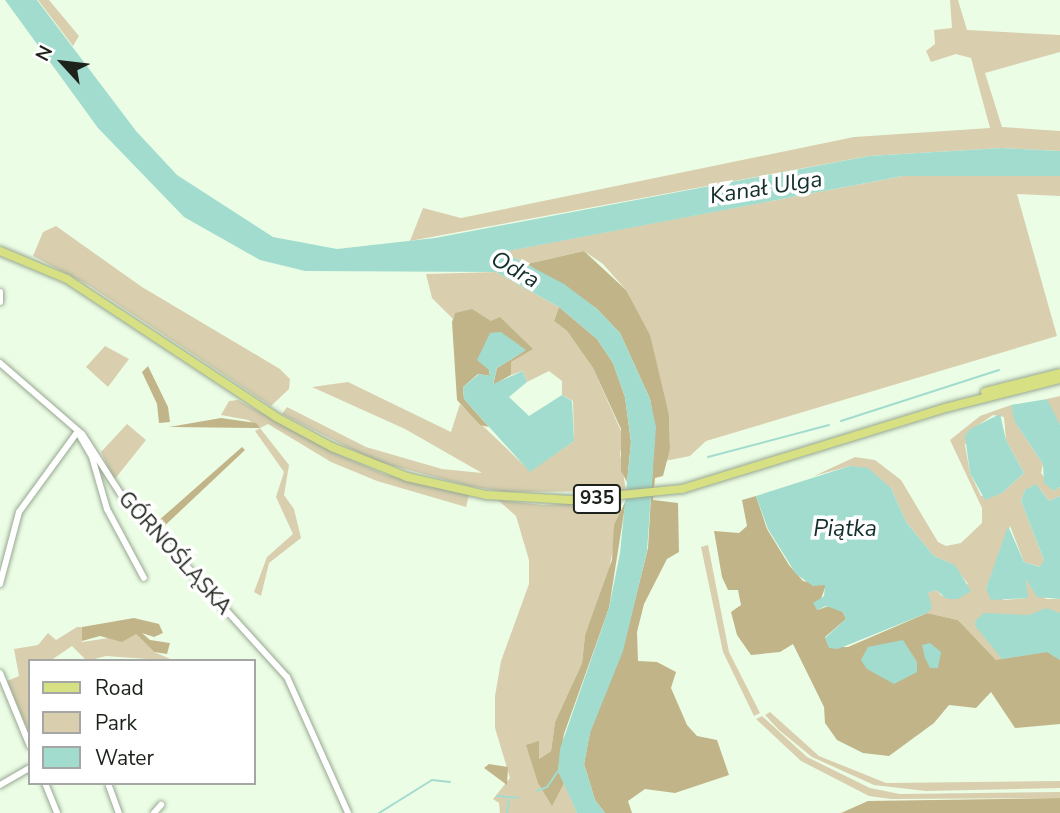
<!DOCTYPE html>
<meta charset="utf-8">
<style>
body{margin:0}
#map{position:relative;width:1060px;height:813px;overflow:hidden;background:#ecfde5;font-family:"Nunito Sans",sans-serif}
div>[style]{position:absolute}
.green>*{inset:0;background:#d9cfaf}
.forest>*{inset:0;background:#c1b488}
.water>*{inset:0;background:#a2dccf}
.stream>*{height:2px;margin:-1px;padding:0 1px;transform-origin:1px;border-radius:1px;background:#a2dccf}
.roads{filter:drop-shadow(0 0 2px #97a791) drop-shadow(0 0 2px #97a791)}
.minor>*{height:6px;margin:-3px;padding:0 3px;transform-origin:3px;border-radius:3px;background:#fff}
.major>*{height:8px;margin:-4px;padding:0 4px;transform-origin:4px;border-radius:4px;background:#d7e083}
span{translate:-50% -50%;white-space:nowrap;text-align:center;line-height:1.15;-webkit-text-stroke:7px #fff;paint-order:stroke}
.shield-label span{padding:2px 5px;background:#fff;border:2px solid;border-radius:5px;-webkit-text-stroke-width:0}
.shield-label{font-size:19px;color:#1d231b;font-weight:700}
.street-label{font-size:21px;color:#1d231b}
.water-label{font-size:23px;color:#13302b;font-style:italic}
.legend{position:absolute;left:28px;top:659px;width:228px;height:126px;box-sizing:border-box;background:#fff;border:2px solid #a5a7a4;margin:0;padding:9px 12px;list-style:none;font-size:21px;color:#1d231b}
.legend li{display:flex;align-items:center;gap:14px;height:35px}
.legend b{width:35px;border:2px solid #a5a7a4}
.north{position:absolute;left:28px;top:28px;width:70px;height:70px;-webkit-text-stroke:5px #fff;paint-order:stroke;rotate:297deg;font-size:19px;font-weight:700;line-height:28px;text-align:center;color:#1d231b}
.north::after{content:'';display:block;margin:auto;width:24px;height:32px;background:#1d231b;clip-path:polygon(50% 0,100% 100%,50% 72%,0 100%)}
</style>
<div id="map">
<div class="green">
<i style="clip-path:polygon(38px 0,49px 0,79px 36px,73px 46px)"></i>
<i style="clip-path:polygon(950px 0,958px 0,967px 30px,1060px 35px,1060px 52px,985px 73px,1002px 127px,1060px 131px,1060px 151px,1002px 148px,869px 156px,410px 241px,423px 208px,461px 218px,854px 137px,990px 128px,971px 58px,956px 54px,931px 62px,926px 51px,935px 44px,934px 30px,952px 28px)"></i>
<i style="clip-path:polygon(903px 176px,1060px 176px,1060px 196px,1017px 194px,1057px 336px,706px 441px,690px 456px,665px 461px,670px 449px,669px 415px,635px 309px,626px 290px,603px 264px,584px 251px,527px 264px,502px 252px)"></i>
<i style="clip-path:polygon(56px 226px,142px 287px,280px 369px,290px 379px,289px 389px,271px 406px,90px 286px,33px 256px,43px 232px)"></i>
<i style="clip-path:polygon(496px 272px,559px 307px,554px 321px,567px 331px,593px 368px,624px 438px,620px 453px,626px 491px,506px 492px,469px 486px,375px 461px,282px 414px,287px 407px,366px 447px,442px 469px,482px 473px,405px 429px,312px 387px,348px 382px,451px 432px,460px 404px,530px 471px,574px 441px,573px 401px,562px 395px,562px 381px,549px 371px,527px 382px,523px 371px,511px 375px,511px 362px,532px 349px,491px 321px,455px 313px,453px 319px,432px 298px,426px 274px)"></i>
<i style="clip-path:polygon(105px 346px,129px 359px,108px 387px,86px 367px)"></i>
<i style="clip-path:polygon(1060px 396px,1060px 425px,1051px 414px,1047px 399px)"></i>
<i style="clip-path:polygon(238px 400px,332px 452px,384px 474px,469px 495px,466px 507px,377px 481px,331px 462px,268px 424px,260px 428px,289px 465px,284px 495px,294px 509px,301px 538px,269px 563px,261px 596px,254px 592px,267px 557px,293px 534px,276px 497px,284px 472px,255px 431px,260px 428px,248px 420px,221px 415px,229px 401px)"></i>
<i style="clip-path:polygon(evenodd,1011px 405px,1019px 428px,1043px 464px,1041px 473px,1054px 491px,1060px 487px,1060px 496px,1049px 501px,1040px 489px,1025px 490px,1021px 501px,1044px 560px,1041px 567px,1024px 562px,1010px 526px,986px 589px,1004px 600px,1027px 598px,1026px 579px,1046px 599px,1060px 599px,1060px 660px,996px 660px,958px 620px,927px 613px,928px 593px,936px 590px,942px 596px,968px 584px,952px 564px,934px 556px,906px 522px,891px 488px,850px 466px,814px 476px,855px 457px,875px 460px,901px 480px,938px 542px,946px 546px,961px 543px,982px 523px,982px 508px,950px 440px,980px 416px,1011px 405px,993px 415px,1004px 417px,1006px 440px,1024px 473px,1002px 493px,981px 496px,970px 473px,965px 445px,974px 428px,993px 415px)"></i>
<i style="clip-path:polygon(127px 424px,146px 440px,114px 480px,101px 452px)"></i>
<i style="clip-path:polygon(498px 500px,543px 505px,622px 501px,608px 576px,585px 635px,582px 663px,555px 722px,551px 751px,539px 759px,526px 746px,553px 798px,564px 783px,577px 813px,500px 813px,499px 803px,493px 799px,510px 778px,495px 728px,495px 696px,501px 661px,529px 584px,529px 560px,516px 516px)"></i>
<i style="clip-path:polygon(708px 545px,729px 652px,760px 713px,754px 716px,723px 652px,701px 547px)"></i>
<i style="clip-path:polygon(77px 627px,82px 627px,82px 642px,136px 634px,154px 652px,175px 661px,106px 656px,87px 661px,72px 646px,50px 661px,30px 661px,30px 736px,7px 681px,19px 676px,14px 649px,38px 645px,48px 633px,56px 640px)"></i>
<i style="clip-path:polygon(770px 712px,819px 756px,886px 783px,1060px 781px,1060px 788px,926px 791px,874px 785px,812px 757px,779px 730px,765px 715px)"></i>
<i style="clip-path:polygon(762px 716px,807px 757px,870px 788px,900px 794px,1060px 792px,1060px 798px,891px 799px,869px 796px,801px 761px,756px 719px)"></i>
</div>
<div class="forest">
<i style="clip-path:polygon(584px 251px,626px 290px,650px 335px,669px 415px,670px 449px,663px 476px,655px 478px,653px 500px,678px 503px,679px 552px,667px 559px,644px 604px,637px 632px,638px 661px,657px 662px,676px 672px,671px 688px,687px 725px,697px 736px,717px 740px,729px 775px,675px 793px,645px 789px,628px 801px,632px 813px,605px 813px,595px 800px,584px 764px,590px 732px,624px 644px,648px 548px,655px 427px,650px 399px,620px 333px,596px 308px,527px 264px)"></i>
<i style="clip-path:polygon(559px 307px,597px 339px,613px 363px,625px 397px,631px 442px,627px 482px,621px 471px,621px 429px,593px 368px,567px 331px,554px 321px)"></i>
<i style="clip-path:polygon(472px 309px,491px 321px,500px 317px,533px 349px,511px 362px,511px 375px,493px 385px,497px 368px,526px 350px,489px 370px,490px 376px,478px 374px,463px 387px,464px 399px,489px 427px,480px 425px,457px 400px,452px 322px,455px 313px)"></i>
<i style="clip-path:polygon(148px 366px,168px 407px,170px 422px,159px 423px,157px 404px,142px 372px)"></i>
<i style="clip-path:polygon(221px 418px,256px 423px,260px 428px,169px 427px)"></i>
<i style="clip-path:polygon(242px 447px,245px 450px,158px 532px,129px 502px,138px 497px,157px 522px)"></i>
<i style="clip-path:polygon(756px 496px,767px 529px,789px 565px,803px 581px,826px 585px,817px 610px,829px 606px,843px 612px,846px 619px,825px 637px,829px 647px,848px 647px,927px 613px,958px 620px,996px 660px,1047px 652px,1060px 660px,1060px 724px,1015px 728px,991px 692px,976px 708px,949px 705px,934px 723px,889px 756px,863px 753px,837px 740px,825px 723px,824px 707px,793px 644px,780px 652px,751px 655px,737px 635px,731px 612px,741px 605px,738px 590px,728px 590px,722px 577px,714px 531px,739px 533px,747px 526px,742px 500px)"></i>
<i style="clip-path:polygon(626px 500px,609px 608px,564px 734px,558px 771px,564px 783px,552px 806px,538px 783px,526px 745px,539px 741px,539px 759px,551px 751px,555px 722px,582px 663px,585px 635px,612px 560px,614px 525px)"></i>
<i style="clip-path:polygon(134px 618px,159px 624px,163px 633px,154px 637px,142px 633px,150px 640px,170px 643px,167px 654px,154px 652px,136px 634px,122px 642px,100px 636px,82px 641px,82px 627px)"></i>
<i style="clip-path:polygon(489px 764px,508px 767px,507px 785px,484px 768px)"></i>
<i style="clip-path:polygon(1060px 798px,1060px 813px,841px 813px,868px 801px)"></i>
</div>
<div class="water">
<i style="clip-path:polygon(5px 0,37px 0,136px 131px,177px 175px,273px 237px,337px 249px,435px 238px,869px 156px,1002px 148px,1060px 151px,1060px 176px,903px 176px,503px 252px,564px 284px,596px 308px,620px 333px,650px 399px,656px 427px,647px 551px,623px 651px,590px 733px,584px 764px,595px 800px,605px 813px,577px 813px,558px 771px,560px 749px,609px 608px,620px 553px,631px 442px,625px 397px,613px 363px,597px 339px,559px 307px,496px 272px,305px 271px,260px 260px,184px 217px,98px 128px)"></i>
<i style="clip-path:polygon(501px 332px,526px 350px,497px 368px,493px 384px,523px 371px,527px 382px,509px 397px,529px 416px,562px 395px,572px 401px,574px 441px,530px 472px,464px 399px,463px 387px,479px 374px,490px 376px,489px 370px,477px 360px,490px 333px)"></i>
<i style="clip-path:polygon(1047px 399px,1060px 425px,1060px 487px,1054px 491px,1044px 483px,1043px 464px,1015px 422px,1011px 405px)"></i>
<i style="clip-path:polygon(1000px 414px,1006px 440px,1024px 473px,1002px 493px,985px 500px,970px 473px,965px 436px,970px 429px)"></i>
<i style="clip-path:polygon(850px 466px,868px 468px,891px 488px,906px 522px,934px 556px,955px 565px,971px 591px,958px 599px,947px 599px,936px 590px,928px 593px,932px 608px,927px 613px,838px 649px,829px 648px,825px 638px,846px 619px,843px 612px,826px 606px,817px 610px,813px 603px,824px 596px,825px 585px,813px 586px,796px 574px,768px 529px,756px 496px)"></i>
<i style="clip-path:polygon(1036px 484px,1049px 501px,1060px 496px,1060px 599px,1037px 597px,1026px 579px,1028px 598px,991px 600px,986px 589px,1008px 526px,1024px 562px,1040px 567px,1044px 560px,1021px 501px,1025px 490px)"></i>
<i style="clip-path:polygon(1046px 608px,1060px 613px,1060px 660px,1047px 652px,1002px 659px,976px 627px,975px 621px,984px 613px,1029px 615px)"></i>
<i style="clip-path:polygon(903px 640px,917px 662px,917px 672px,894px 684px,867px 669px,861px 660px,868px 647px)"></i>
<i style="clip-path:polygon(930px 643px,941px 652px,938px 668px,930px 668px,925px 658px,922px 645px)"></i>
</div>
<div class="stream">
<i style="left:841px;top:421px;width:166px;rotate:-17.9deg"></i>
<i style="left:708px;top:457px;width:125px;rotate:-14.8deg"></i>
<i style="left:537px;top:791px;width:11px;rotate:-22deg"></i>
<i style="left:547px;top:787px;width:19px;rotate:-55deg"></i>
<i style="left:497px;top:796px;width:21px;rotate:5deg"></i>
<i style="left:379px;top:813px;width:62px;rotate:-31.9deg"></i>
<i style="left:432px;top:780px;width:18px;rotate:6deg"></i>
<i style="left:507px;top:813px;width:13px;rotate:-81deg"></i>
</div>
<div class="roads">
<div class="minor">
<i style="left:0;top:292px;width:10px;rotate:90deg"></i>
<i style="left:0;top:363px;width:108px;rotate:40.9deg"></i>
<i style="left:82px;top:434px;width:70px;rotate:57.2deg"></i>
<i style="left:120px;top:493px;width:248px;rotate:47.8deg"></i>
<i style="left:287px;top:677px;width:149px;rotate:65.8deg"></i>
<i style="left:80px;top:436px;width:24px;rotate:60deg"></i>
<i style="left:92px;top:457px;width:54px;rotate:73.9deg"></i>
<i style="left:107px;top:509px;width:78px;rotate:61.8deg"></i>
<i style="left:0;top:584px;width:74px;rotate:-75.2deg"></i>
<i style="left:19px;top:512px;width:100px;rotate:-53.9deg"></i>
<i style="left:0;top:673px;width:79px;rotate:67.7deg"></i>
<i style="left:45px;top:783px;width:32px;rotate:68deg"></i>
<i style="left:0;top:785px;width:34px;rotate:-30deg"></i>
<i style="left:109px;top:786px;width:29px;rotate:70deg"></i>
<i style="left:154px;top:813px;width:11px;rotate:-49deg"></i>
</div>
<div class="major">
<i style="left:0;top:251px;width:73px;rotate:22.7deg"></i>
<i style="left:67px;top:279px;width:250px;rotate:33.4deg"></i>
<i style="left:276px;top:417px;width:64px;rotate:28.2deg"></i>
<i style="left:332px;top:447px;width:81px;rotate:21.8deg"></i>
<i style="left:407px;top:477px;width:82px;rotate:12.7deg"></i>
<i style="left:487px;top:495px;width:84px;rotate:3.4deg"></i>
<i style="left:571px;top:500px;width:112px;rotate:-5.7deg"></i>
<i style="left:682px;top:489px;width:275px;rotate:-17.1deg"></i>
<i style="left:945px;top:408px;width:119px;rotate:-14.2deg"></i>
<i style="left:985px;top:392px;width:77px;rotate:-14.2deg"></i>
</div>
</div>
<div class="shield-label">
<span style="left:597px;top:499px">935</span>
</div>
<div class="street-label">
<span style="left:175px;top:553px;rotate:48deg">GÓRNOŚLĄSKA</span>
</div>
<div class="water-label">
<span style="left:766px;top:188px;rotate:-9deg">Kanał Ulga</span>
<span style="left:515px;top:270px;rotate:30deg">Odra</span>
<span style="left:845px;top:529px">Piątka</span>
</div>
<ul class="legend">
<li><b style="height:9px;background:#d7e083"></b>Road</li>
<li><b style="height:19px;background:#d9cfaf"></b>Park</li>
<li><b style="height:19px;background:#a2dccf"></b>Water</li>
</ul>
<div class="north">N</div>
</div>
